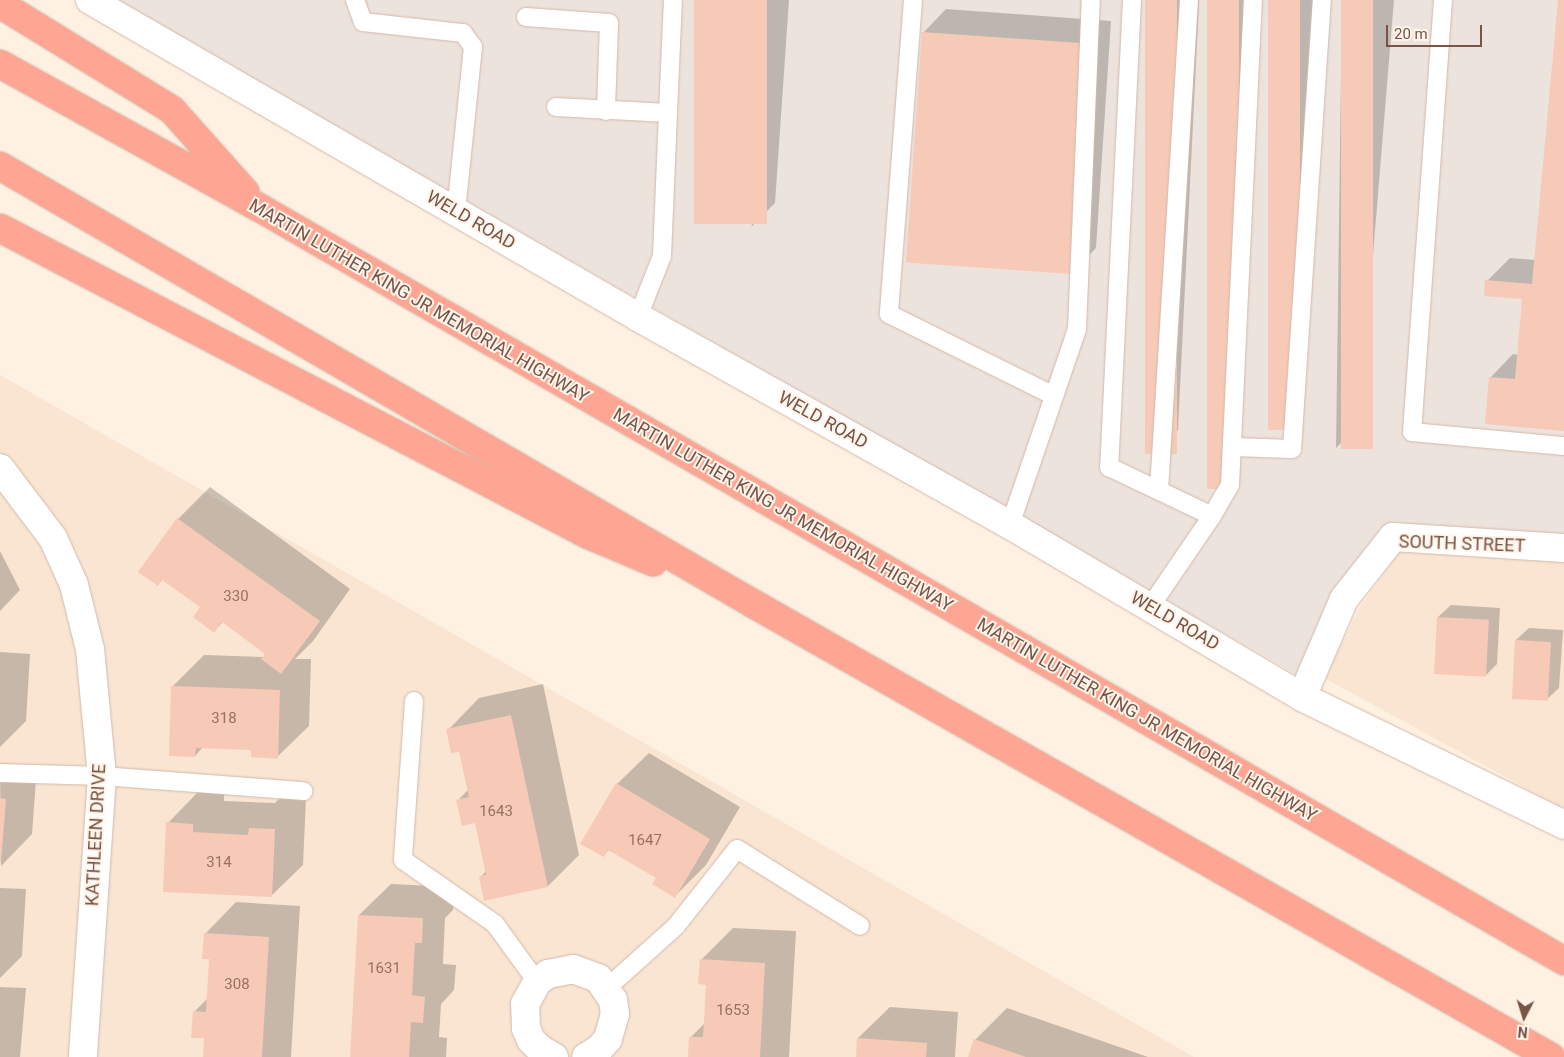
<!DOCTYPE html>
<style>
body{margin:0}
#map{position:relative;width:1564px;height:1057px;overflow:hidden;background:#fef1e2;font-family:Roboto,sans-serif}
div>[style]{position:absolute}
.residential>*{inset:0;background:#f9e5d2}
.industrial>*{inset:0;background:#ede3dd}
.shadow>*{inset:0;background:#0003}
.building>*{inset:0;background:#f6cab7;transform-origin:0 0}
.roads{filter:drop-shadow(0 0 1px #d3b9aa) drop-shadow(0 0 1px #d3b9aa)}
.service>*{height:18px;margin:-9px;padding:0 9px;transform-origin:9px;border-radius:9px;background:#fff}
.minor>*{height:28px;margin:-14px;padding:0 14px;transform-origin:14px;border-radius:14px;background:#fff}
.tertiary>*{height:28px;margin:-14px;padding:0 14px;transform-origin:14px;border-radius:14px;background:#fff}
.motorway>*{height:28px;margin:-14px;padding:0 14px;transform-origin:14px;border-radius:14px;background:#fea593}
span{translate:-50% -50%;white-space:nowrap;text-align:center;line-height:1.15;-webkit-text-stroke:4px #fff5ea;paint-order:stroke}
.number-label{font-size:15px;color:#987162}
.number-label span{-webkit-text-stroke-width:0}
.street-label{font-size:18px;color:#785346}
.north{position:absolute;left:1499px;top:992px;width:50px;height:50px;-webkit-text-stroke:4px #fff5ea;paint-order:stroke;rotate:185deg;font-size:14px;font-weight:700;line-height:20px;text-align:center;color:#785346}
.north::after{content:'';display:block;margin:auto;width:18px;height:22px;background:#785346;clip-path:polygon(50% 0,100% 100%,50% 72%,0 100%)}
.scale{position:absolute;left:1386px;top:25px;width:96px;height:22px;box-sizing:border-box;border:2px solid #785346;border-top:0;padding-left:6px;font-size:15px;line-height:18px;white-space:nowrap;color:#785346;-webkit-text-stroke:4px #fff5ea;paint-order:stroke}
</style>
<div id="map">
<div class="residential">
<i style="clip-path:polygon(0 375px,1194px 1057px,0 1057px)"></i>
<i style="clip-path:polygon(1401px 549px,1564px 560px,1564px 809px,1324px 678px,1360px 607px)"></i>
</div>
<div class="industrial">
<i style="clip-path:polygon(113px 0,1564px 0,1564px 539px,1382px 527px,1297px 675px)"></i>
</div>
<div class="shadow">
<i style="clip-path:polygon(695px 0,789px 0,775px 203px,752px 226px)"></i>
<i style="clip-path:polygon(1146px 0,1199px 0,1178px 430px,1154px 454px)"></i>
<i style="clip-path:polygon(1208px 0,1261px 0,1235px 465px,1211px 488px)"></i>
<i style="clip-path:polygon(1269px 0,1322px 0,1300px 406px,1277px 430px)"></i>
<i style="clip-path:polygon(1342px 0,1394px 0,1359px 425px,1336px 448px)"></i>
<i style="clip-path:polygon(1559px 0,1564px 0,1564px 430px,1490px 378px,1513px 354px,1518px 355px,1523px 298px,1487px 281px,1510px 258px,1535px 260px)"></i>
<i style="clip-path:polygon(946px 9px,1111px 21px,1096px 248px,1073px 271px,923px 33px)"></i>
<i style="clip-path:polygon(210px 487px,350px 589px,313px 641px,295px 659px,311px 659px,309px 726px,277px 757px,252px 749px,203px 747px,195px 756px,172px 687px,204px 655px,264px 657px,266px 653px,223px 622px,214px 631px,202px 607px,163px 579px,158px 585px,139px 571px,178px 519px)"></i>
<i style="clip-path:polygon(0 551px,20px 590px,0 611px)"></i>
<i style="clip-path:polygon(1451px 605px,1500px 608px,1497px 664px,1485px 676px,1438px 617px)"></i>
<i style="clip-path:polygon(1529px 628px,1563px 630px,1559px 688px,1546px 700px,1516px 640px)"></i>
<i style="clip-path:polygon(0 652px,30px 654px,26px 721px,0 747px)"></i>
<i style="clip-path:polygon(543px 684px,579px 855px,548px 886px,481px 877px,486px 871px,476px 822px,458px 800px,468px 790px,460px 751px,448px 730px,479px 698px)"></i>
<i style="clip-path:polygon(649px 753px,740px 807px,706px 865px,675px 896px,657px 878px,610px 849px,603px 856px,617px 784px)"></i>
<i style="clip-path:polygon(0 765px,37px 767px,32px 834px,1px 866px)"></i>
<i style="clip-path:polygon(199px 791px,224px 792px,224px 801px,275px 803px,281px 797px,306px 798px,303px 865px,271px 896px,168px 823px)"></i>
<i style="clip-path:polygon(391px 884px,454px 887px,453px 910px,445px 918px,443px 964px,456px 965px,454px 990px,441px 1004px,439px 1037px,447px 1038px,446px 1057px,351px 1057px,359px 915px)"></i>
<i style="clip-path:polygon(0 888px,26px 889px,22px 956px,0 978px)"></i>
<i style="clip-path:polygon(236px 902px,300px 906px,291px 1057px,204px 1057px,205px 1037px,194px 1012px,208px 998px,210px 958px,205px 934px)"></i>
<i style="clip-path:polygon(733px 928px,796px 931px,789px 1057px,689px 1057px,691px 1037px,705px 1023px,707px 984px,701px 960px)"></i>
<i style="clip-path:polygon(0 987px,26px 988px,20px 1057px,0 1057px)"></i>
<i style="clip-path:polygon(890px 1007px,958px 1012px,955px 1057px,857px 1057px,858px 1038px)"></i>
<i style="clip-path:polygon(1007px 1008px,1148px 1057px,969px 1057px,976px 1039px)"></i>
</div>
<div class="building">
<i style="left:694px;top:0;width:73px;height:224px"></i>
<i style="left:1145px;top:0;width:32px;height:454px"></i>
<i style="left:1207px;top:0;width:32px;height:489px"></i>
<i style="left:1268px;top:0;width:32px;height:430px"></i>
<i style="left:1341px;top:0;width:32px;height:449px"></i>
<i style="clip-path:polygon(1558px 0,1564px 0,1564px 431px,1485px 424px,1489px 377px,1515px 379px,1522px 299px,1484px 296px,1485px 280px,1532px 284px)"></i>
<i style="left:922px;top:32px;width:166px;height:231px;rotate:4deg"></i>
<i style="clip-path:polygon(177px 518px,320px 621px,281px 674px,261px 659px,265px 654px,222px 622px,214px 633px,193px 617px,200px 607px,162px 580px,158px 586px,138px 572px)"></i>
<i style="left:1437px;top:617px;width:52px;height:57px;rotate:3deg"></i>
<i style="left:1515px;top:640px;width:36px;height:59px;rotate:3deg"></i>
<i style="clip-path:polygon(171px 686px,280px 690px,278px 759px,251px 757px,251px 750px,196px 748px,195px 757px,169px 756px)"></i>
<i style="clip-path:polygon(511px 715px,548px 887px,484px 901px,479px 876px,486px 875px,475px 823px,462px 826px,456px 800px,469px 797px,459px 752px,451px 753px,446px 729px)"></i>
<i style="clip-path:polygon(616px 783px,710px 839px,675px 898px,652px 884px,656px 878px,608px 850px,604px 857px,580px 844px)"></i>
<i style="clip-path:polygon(0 798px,6px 799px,1px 862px,0 862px)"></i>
<i style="clip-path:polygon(166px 822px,193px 824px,193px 832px,248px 835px,249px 828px,275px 829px,272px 897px,163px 892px)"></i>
<i style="clip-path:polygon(358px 915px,423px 918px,422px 943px,415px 943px,412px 995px,425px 997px,423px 1023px,411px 1022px,409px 1057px,350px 1057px)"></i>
<i style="clip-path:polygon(204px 933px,269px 937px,262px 1057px,203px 1057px,204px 1038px,191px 1038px,193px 1011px,206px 1012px,209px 959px,202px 959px)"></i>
<i style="clip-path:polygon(700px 959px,765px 963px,760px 1057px,688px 1057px,689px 1037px,703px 1037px,706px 985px,698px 984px)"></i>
<i style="clip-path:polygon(857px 1038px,927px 1043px,926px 1057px,856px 1057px)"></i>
<i style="clip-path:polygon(974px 1039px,1026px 1057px,968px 1057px)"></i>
</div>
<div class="roads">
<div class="service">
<i style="left:355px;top:0;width:23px;rotate:70deg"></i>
<i style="left:363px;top:22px;width:101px;rotate:6.3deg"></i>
<i style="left:463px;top:33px;width:17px;rotate:54deg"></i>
<i style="left:473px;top:47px;width:165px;rotate:95.9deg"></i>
<i style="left:913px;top:0;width:315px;rotate:94.4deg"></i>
<i style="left:889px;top:314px;width:184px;rotate:26.4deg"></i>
<i style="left:1132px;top:0;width:468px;rotate:92.8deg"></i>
<i style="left:1109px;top:467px;width:114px;rotate:25.4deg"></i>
<i style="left:1212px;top:516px;width:110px;rotate:124.3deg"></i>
<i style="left:1443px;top:0;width:433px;rotate:94.1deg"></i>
<i style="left:1412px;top:432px;width:153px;rotate:5.3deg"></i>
<i style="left:526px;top:17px;width:83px;rotate:4.1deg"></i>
<i style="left:609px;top:23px;width:88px;rotate:92deg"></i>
<i style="left:556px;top:107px;width:112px;rotate:3.1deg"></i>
<i style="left:668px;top:113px;width:143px;rotate:92.4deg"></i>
<i style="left:662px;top:256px;width:66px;rotate:111.5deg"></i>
<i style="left:668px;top:113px;width:113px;rotate:-87.5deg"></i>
<i style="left:1233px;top:447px;width:59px;rotate:1.9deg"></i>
<i style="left:1292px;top:449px;width:450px;rotate:-86.2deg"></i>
<i style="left:1159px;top:490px;width:491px;rotate:-86.5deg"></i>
<i style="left:1212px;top:516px;width:36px;rotate:-60deg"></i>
<i style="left:1230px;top:485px;width:486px;rotate:-87.3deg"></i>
<i style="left:1010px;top:525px;width:207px;rotate:-71.1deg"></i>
<i style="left:1077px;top:329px;width:329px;rotate:-87.6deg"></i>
<i style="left:414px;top:701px;width:159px;rotate:94deg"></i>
<i style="left:403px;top:860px;width:112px;rotate:34.8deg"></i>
<i style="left:495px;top:924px;width:72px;rotate:54.1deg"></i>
<i style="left:0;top:773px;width:102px;rotate:1.7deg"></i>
<i style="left:102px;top:776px;width:202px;rotate:4.3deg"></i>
<i style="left:607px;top:988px;width:93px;rotate:-41.9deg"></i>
<i style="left:676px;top:926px;width:98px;rotate:-51.6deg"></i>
<i style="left:737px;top:849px;width:145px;rotate:32deg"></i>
</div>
<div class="minor">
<i style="left:0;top:468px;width:88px;rotate:52.9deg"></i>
<i style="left:53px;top:538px;width:51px;rotate:65.9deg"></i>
<i style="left:74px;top:585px;width:66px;rotate:76deg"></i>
<i style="left:90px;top:649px;width:128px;rotate:84.6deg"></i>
<i style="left:102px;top:776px;width:282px;rotate:93.9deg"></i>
<i style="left:1302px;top:697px;width:292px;rotate:26deg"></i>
<i style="left:554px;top:1057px;width:16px;rotate:-150deg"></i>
<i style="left:540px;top:1049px;width:13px;rotate:-135deg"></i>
<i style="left:531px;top:1040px;width:13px;rotate:-113deg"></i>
<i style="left:526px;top:1028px;width:24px;rotate:-92deg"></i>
<i style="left:525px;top:1004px;width:25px;rotate:-61deg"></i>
<i style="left:537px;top:982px;width:14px;rotate:-36deg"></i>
<i style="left:548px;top:974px;width:25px;rotate:-11deg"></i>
<i style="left:573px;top:969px;width:27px;rotate:20deg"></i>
<i style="left:598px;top:978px;width:27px;rotate:56deg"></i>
<i style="left:613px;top:1000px;width:14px;rotate:82deg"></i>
<i style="left:615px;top:1014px;width:26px;rotate:106deg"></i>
<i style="left:608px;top:1039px;width:13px;rotate:132deg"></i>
<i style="left:599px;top:1049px;width:15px;rotate:148deg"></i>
</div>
<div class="tertiary">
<i style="left:90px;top:0;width:633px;rotate:30.05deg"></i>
<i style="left:638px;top:317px;width:426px;rotate:29.2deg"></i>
<i style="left:1010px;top:525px;width:339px;rotate:30.5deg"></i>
<i style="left:1302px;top:697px;width:107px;rotate:-66.8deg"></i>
<i style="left:1344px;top:599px;width:79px;rotate:-51.7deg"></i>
<i style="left:1393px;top:537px;width:171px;rotate:3.7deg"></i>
</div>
<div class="motorway">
<i style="left:0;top:4px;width:202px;rotate:31.6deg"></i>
<i style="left:172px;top:110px;width:110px;rotate:48.3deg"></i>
<i style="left:0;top:64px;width:297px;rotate:29deg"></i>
<i style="left:260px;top:208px;width:1506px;rotate:30deg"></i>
<i style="left:0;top:166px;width:870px;rotate:30.16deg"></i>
<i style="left:752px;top:603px;width:919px;rotate:29.61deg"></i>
<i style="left:0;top:228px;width:662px;rotate:27.53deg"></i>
<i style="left:587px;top:534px;width:72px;rotate:23deg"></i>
</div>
</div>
<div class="number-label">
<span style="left:236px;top:597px">330</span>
<span style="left:224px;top:719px">318</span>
<span style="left:496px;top:812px">1643</span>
<span style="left:645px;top:841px">1647</span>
<span style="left:219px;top:863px">314</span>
<span style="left:384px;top:969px">1631</span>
<span style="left:237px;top:985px">308</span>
<span style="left:733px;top:1011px">1653</span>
</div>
<div class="street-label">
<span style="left:471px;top:220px;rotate:30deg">WELD ROAD</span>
<span style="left:419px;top:301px;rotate:30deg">MARTIN LUTHER KING JR MEMORIAL HIGHWAY</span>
<span style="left:823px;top:420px;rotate:29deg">WELD ROAD</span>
<span style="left:783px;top:510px;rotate:30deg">MARTIN LUTHER KING JR MEMORIAL HIGHWAY</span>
<span style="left:1462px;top:544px;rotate:2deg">SOUTH STREET</span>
<span style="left:1175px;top:621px;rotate:30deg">WELD ROAD</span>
<span style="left:1147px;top:720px;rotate:30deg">MARTIN LUTHER KING JR MEMORIAL HIGHWAY</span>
<span style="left:96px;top:835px;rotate:-87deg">KATHLEEN DRIVE</span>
</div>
<div class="north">N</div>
<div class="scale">20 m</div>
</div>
